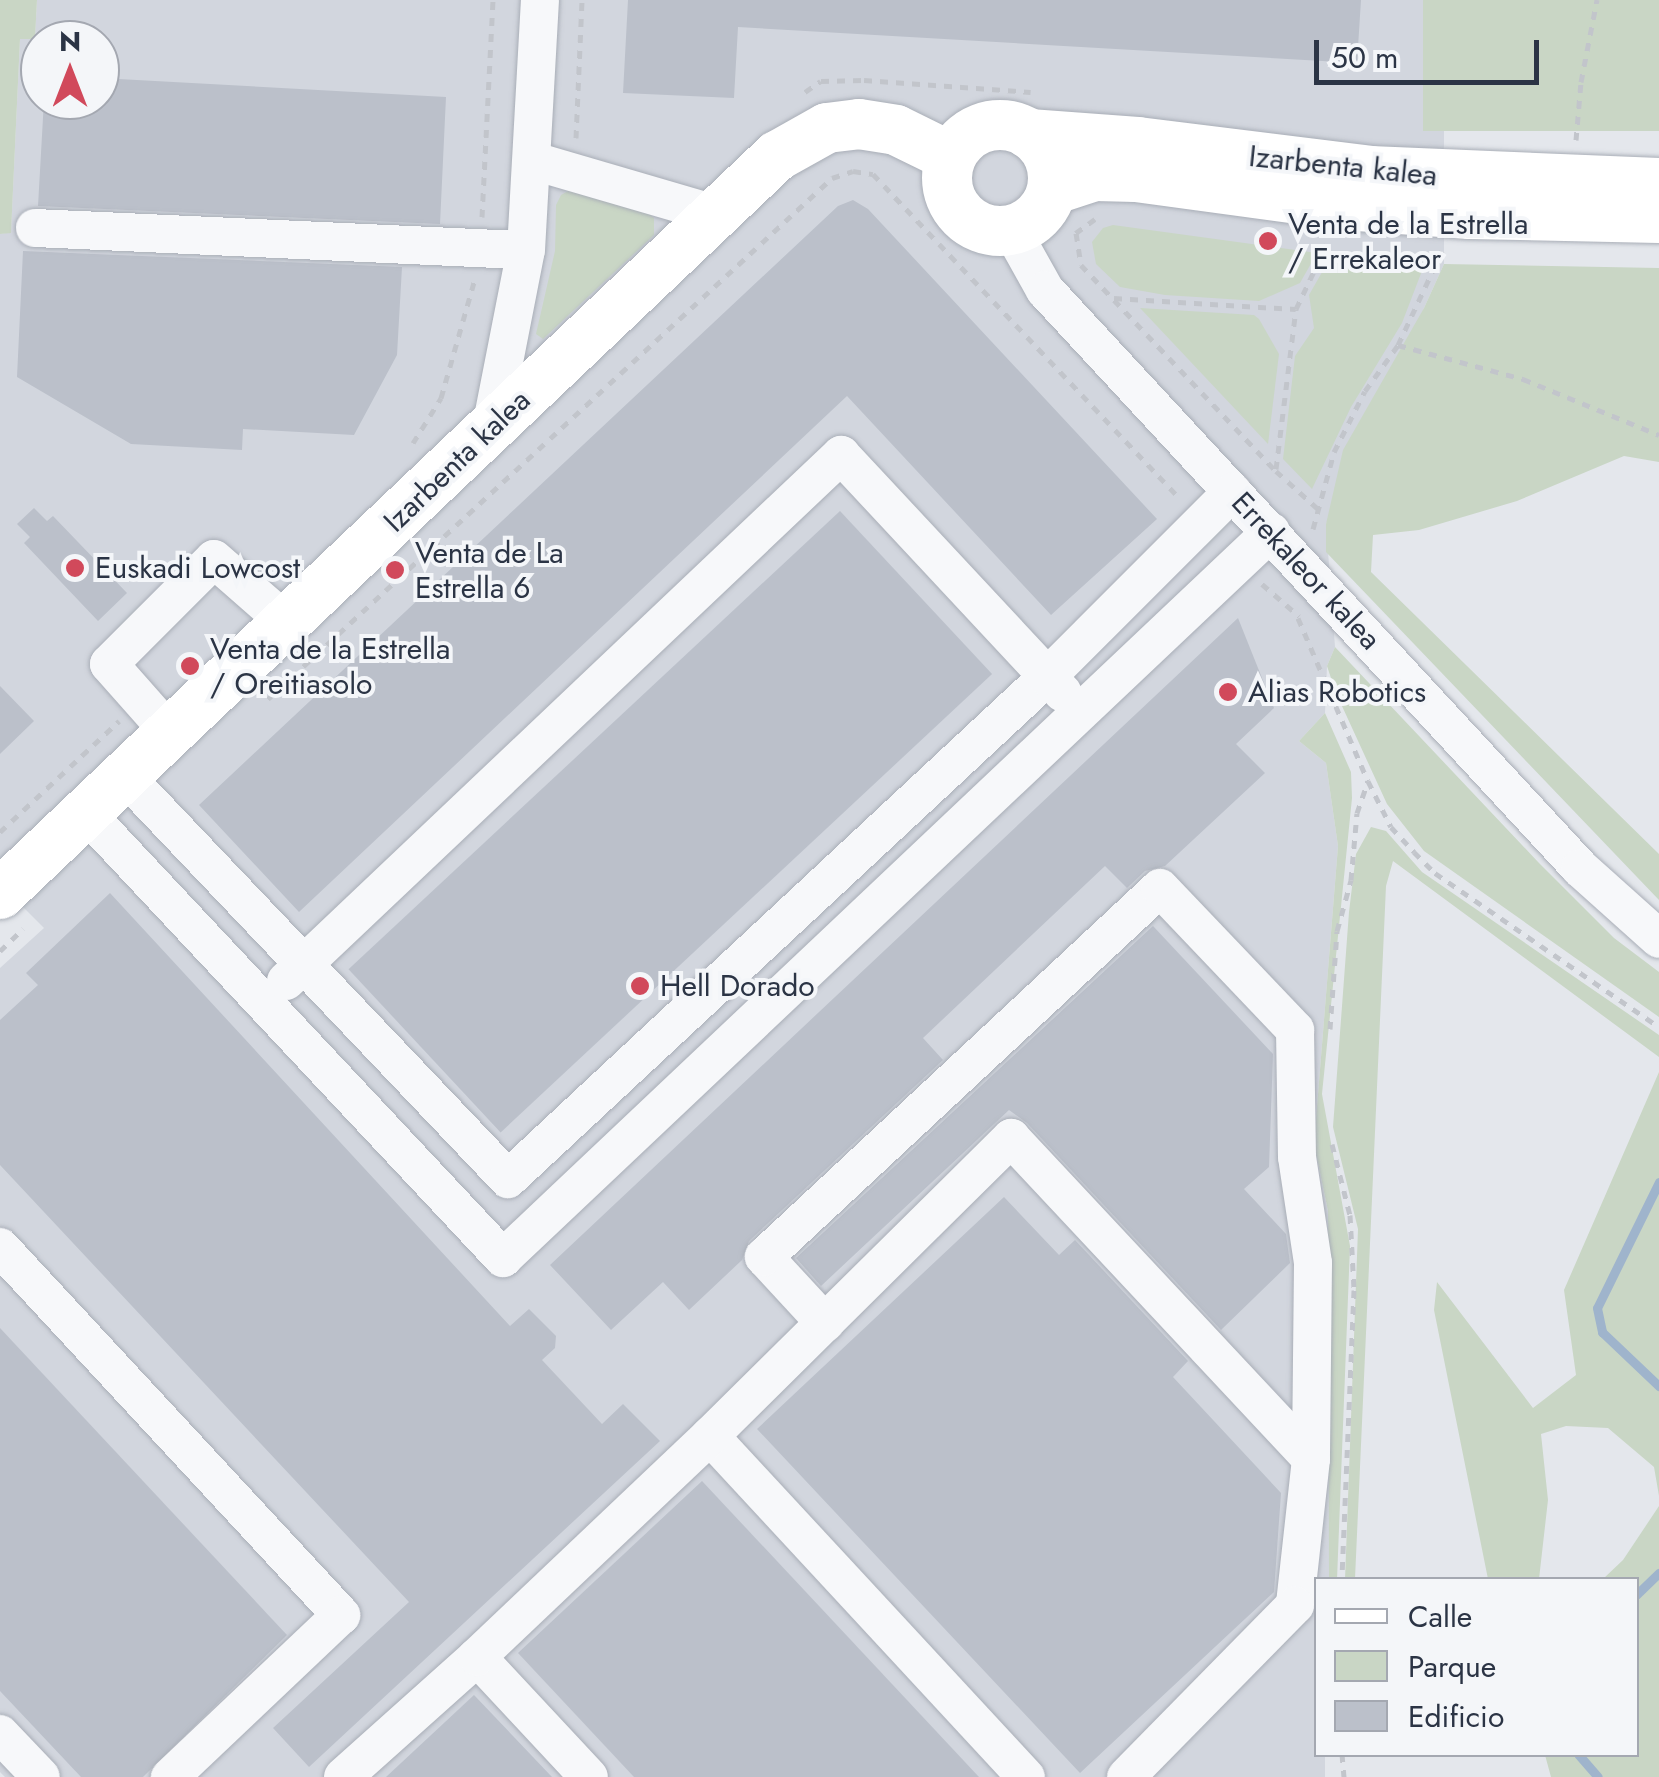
<!DOCTYPE html>
<style>
body{margin:0}
#map{position:relative;width:1659px;height:1777px;overflow:hidden;background:#e4e7ec;font-family:Jost,sans-serif}
div>[style]{position:absolute}
.built>*{inset:0;background:#d2d6de}
.green>*{inset:0;background:#c9d6c5;transform-origin:0 0}
.stream>*{height:9px;margin:-4.5px;padding:0 4.5px;transform-origin:4.5px;border-radius:4.5px;background:#9fb4cc}
.building>*{inset:0;background:#bbc0ca;transform-origin:0 0}
.path>*{height:5px;margin-top:-2.5px;transform-origin:0;background:repeating-linear-gradient(90deg,#c2c5cb 0 8px,transparent 0 16px)}
.roads{filter:drop-shadow(0 0 2px #a9aeb7) drop-shadow(0 0 2px #a9aeb7)}
.minor>*{height:38px;margin:-19px;padding:0 19px;transform-origin:19px;border-radius:19px;background:#f7f8fa}
.major>*{height:50px;margin:-25px;padding:0 25px;transform-origin:25px;border-radius:25px;background:#fff}
.major>.ring{margin:-25px;padding:0;box-sizing:content-box;background:none;border:50px solid #fff;border-radius:50%}
.dots>*{width:28px;height:28px;translate:-50% -50%;box-sizing:border-box;border:5px solid #f4f6f9;border-radius:50%}
span{translate:-50% -50%;white-space:nowrap;text-align:center;line-height:1.15;-webkit-text-stroke:8px #f4f6f9;paint-order:stroke}
.street-label{font-size:30px;color:#2b3445}
.poi-label{font-size:30px;color:#2b3445}
.left{translate:0 -50%;text-align:left}
.legend{position:absolute;left:1314px;top:1577px;width:325px;height:180px;box-sizing:border-box;background:#f4f6f9;border:2px solid #a4a8b1;margin:0;padding:12px 18px;list-style:none;font-size:30px;color:#2b3445}
.legend li{display:flex;align-items:center;gap:20px;height:50px}
.legend b{width:50px;border:2px solid #a4a8b1}
.north{position:absolute;left:20px;top:20px;width:100px;height:100px;box-sizing:border-box;background:#f4f6f9;border:2px solid #a4a8b1;border-radius:50%;rotate:0deg;font-size:28px;font-weight:700;line-height:40px;text-align:center;color:#2b3445}
.north::after{content:'';display:block;margin:auto;width:35px;height:45px;background:#d1495b;clip-path:polygon(50% 0,100% 100%,50% 72%,0 100%)}
.scale{position:absolute;left:1314px;top:40px;width:225px;height:45px;box-sizing:border-box;border:5px solid #2b3445;border-top:0;padding-left:12px;font-size:30px;line-height:35px;white-space:nowrap;color:#2b3445;-webkit-text-stroke:8px #f4f6f9;paint-order:stroke}
</style>
<div id="map">
<div class="built">
<i style="clip-path:polygon(evenodd,37px 0,1423px 0,1444px 129px,1444px 264px,1326px 524px,1335px 647px,1327px 666px,1325px 713px,1299px 741px,1326px 763px,1338px 846px,1314px 1144px,1328px 1211px,1332px 1428px,1329px 1579px,1316px 1580px,1316px 1754px,1325px 1755px,1325px 1777px,5px 1777px,0 1772px,0 968px,44px 928px,0 884px,0 234px,11px 232px,20px 39px,35px 38px,37px 0,40px 40px,100px 40px,100px 100px,40px 100px,40px 40px)"></i>
</div>
<div class="green">
<i style="clip-path:polygon(0 0,37px 0,35px 39px,20px 39px,11px 233px,0 234px)"></i>
<i style="left:1423px;top:0;width:236px;height:131px"></i>
<i style="clip-path:polygon(573px 188px,641px 207px,654px 218px,654px 235px,543px 339px,536px 334px,555px 251px,556px 205px,561px 195px)"></i>
<i style="clip-path:polygon(1113px 225px,1317px 253px,1300px 283px,1259px 301px,1165px 295px,1120px 287px,1096px 264px,1092px 242px,1103px 228px)"></i>
<i style="clip-path:polygon(1333px 253px,1425px 263px,1402px 323px,1351px 407px,1312px 489px,1283px 459px,1295px 356px,1314px 328px,1309px 295px)"></i>
<i style="clip-path:polygon(1444px 264px,1659px 268px,1659px 462px,1624px 456px,1517px 501px,1419px 530px,1373px 535px,1371px 572px,1659px 854px,1659px 900px,1326px 552px,1326px 524px,1343px 450px,1424px 308px)"></i>
<i style="clip-path:polygon(1140px 308px,1254px 315px,1259px 319px,1279px 354px,1268px 444px)"></i>
<i style="clip-path:polygon(1335px 647px,1539px 863px,1614px 938px,1659px 972px,1659px 1017px,1424px 851px,1387px 804px,1336px 693px,1327px 666px)"></i>
<i style="clip-path:polygon(1325px 713px,1351px 772px,1352px 798px,1322px 1094px,1350px 1246px,1337px 1580px,1329px 1579px,1328px 1211px,1314px 1144px,1338px 846px,1326px 763px,1299px 741px)"></i>
<i style="clip-path:polygon(1371px 827px,1386px 831px,1422px 872px,1659px 1035px,1659px 1057px,1393px 861px,1386px 886px,1355px 1579px,1345px 1580px,1358px 1229px,1333px 1127px,1349px 912px,1356px 854px)"></i>
<i style="clip-path:polygon(1659px 1072px,1659px 1496px,1654px 1467px,1608px 1428px,1566px 1426px,1541px 1434px,1548px 1500px,1539px 1579px,1488px 1579px,1434px 1310px,1437px 1282px,1533px 1408px,1576px 1375px,1564px 1290px)"></i>
<i style="clip-path:polygon(1659px 1506px,1659px 1777px,1551px 1777px,1545px 1755px,1636px 1754px,1636px 1580px,1603px 1579px,1623px 1560px)"></i>
</div>
<div class="stream">
<i style="left:1659px;top:1182px;width:140px;rotate:116.2deg"></i>
<i style="left:1597px;top:1308px;width:25px;rotate:78deg"></i>
<i style="left:1602px;top:1332px;width:79px;rotate:43.5deg"></i>
<i style="left:1636px;top:1595px;width:32px;rotate:-44deg"></i>
<i style="left:1578px;top:1754px;width:30px;rotate:49deg"></i>
</div>
<div class="building">
<i style="clip-path:polygon(628px 0,1361px 0,1357px 63px,738px 27px,734px 98px,623px 93px)"></i>
<i style="clip-path:polygon(100px 78px,446px 97px,440px 224px,38px 206px,44px 100px,100px 100px)"></i>
<i style="clip-path:polygon(853px 200px,868px 209px,1157px 519px,1051px 615px,847px 396px,299px 912px,199px 805px,838px 206px)"></i>
<i style="clip-path:polygon(23px 251px,402px 267px,397px 355px,354px 435px,243px 429px,242px 450px,131px 444px,17px 377px)"></i>
<i style="clip-path:polygon(34px 508px,47px 521px,53px 516px,127px 593px,98px 621px,24px 543px,30px 537px,17px 524px)"></i>
<i style="left:840px;top:511px;width:223px;height:672px;rotate:47deg"></i>
<i style="clip-path:polygon(1238px 618px,1274px 708px,1236px 744px,1265px 773px,1165px 866px,1145px 871px,1127px 888px,1105px 866px,923px 1038px,943px 1060px,749px 1241px,742px 1260px,689px 1310px,663px 1282px,611px 1330px,550px 1265px)"></i>
<i style="clip-path:polygon(0 686px,34px 721px,0 754px)"></i>
<i style="clip-path:polygon(110px 893px,510px 1326px,529px 1309px,556px 1336px,555px 1348px,542px 1360px,602px 1424px,623px 1404px,660px 1441px,309px 1767px,273px 1728px,409px 1602px,0 1165px,0 1020px,38px 985px,26px 973px)"></i>
<i style="clip-path:polygon(1153px 926px,1273px 1054px,1269px 1167px,1244px 1189px,1286px 1234px,1290px 1263px,1221px 1330px,1027px 1123px,1009px 1110px,821px 1286px,796px 1258px)"></i>
<i style="clip-path:polygon(1004px 1197px,1059px 1255px,1075px 1240px,1188px 1361px,1173px 1377px,1281px 1493px,1274px 1592px,1080px 1773px,757px 1429px)"></i>
<i style="clip-path:polygon(0 1328px,287px 1635px,143px 1777px,81px 1777px,0 1691px)"></i>
<i style="clip-path:polygon(702px 1481px,979px 1777px,634px 1777px,518px 1653px)"></i>
<i style="clip-path:polygon(474px 1695px,552px 1777px,386px 1777px)"></i>
</div>
<div class="path">
<i style="left:805px;top:92px;width:19px;rotate:-35deg"></i>
<i style="left:821px;top:81px;width:43px;rotate:-1.3deg"></i>
<i style="left:864px;top:80px;width:167px;rotate:4.1deg"></i>
<i style="left:576px;top:138px;width:138px;rotate:-87.5deg"></i>
<i style="left:1576px;top:140px;width:58px;rotate:-85.1deg"></i>
<i style="left:1581px;top:82px;width:84px;rotate:-79deg"></i>
<i style="left:482px;top:217px;width:217px;rotate:-87.1deg"></i>
<i style="left:1095px;top:219px;width:24px;rotate:144deg"></i>
<i style="left:1076px;top:233px;width:32px;rotate:81deg"></i>
<i style="left:1081px;top:265px;width:284px;rotate:46.6deg"></i>
<i style="left:1276px;top:471px;width:57px;rotate:42.1deg"></i>
<i style="left:1114px;top:298px;width:182px;rotate:3.5deg"></i>
<i style="left:1296px;top:309px;width:72px;rotate:-64.5deg"></i>
<i style="left:1398px;top:345px;width:130px;rotate:15.2deg"></i>
<i style="left:1523px;top:379px;width:147px;rotate:22.4deg"></i>
<i style="left:413px;top:443px;width:53px;rotate:-58.1deg"></i>
<i style="left:441px;top:398px;width:121px;rotate:-74.1deg"></i>
<i style="left:1276px;top:469px;width:161px;rotate:-82.9deg"></i>
<i style="left:1313px;top:529px;width:80px;rotate:-74.7deg"></i>
<i style="left:1334px;top:452px;width:68px;rotate:-63.1deg"></i>
<i style="left:1365px;top:391px;width:57px;rotate:-54.3deg"></i>
<i style="left:1398px;top:345px;width:104px;rotate:-64.9deg"></i>
<i style="left:1262px;top:584px;width:49px;rotate:40.9deg"></i>
<i style="left:1298px;top:618px;width:177px;rotate:66.8deg"></i>
<i style="left:1368px;top:781px;width:51px;rotate:63.4deg"></i>
<i style="left:1391px;top:827px;width:34px;rotate:47deg"></i>
<i style="left:1414px;top:852px;width:30px;rotate:45deg"></i>
<i style="left:1435px;top:873px;width:272px;rotate:34.5deg"></i>
<i style="left:268px;top:699px;width:768px;rotate:-42.73deg"></i>
<i style="left:832px;top:178px;width:22px;rotate:-18deg"></i>
<i style="left:853px;top:171px;width:20px;rotate:9deg"></i>
<i style="left:873px;top:174px;width:444px;rotate:46.6deg"></i>
<i style="left:0;top:832px;width:163px;rotate:-43deg"></i>
<i style="left:0;top:951px;width:32px;rotate:-44deg"></i>
<i style="left:1330px;top:1029px;width:98px;rotate:-85.9deg"></i>
<i style="left:1337px;top:931px;width:53px;rotate:-74.6deg"></i>
<i style="left:1351px;top:880px;width:67px;rotate:-84.9deg"></i>
<i style="left:1357px;top:813px;width:34px;rotate:-71deg"></i>
<i style="left:1332px;top:1144px;width:73px;rotate:75.8deg"></i>
<i style="left:1350px;top:1215px;width:75px;rotate:86.9deg"></i>
<i style="left:1354px;top:1290px;width:290px;rotate:92.4deg"></i>
<i style="left:1342px;top:1754px;width:23px;rotate:85deg"></i>
</div>
<div class="roads">
<div class="minor">
<i style="left:534px;top:161px;width:189px;rotate:16.3deg"></i>
<i style="left:35px;top:228px;width:491px;rotate:2.6deg"></i>
<i style="left:1012px;top:231px;width:68px;rotate:60.8deg"></i>
<i style="left:1045px;top:290px;width:788px;rotate:47.21deg"></i>
<i style="left:1580px;top:868px;width:106px;rotate:41.9deg"></i>
<i style="left:491px;top:428px;width:181px;rotate:-78.9deg"></i>
<i style="left:526px;top:250px;width:250px;rotate:-86.8deg"></i>
<i style="left:170px;top:733px;width:92px;rotate:-131.5deg"></i>
<i style="left:109px;top:664px;width:148px;rotate:-45deg"></i>
<i style="left:214px;top:559px;width:97px;rotate:41.2deg"></i>
<i style="left:125px;top:776px;width:556px;rotate:46.46deg"></i>
<i style="left:508px;top:1179px;width:737px;rotate:-42.96deg"></i>
<i style="left:1047px;top:677px;width:262px;rotate:-45deg"></i>
<i style="left:86px;top:813px;width:610px;rotate:46.86deg"></i>
<i style="left:503px;top:1258px;width:1057px;rotate:-43.39deg"></i>
<i style="left:286px;top:981px;width:765px;rotate:-43.46deg"></i>
<i style="left:841px;top:455px;width:325px;rotate:47deg"></i>
<i style="left:0;top:1247px;width:502px;rotate:47.18deg"></i>
<i style="left:341px;top:1615px;width:236px;rotate:136.5deg"></i>
<i style="left:825px;top:1323px;width:90px;rotate:-132.7deg"></i>
<i style="left:764px;top:1257px;width:541px;rotate:-42.98deg"></i>
<i style="left:1160px;top:888px;width:196px;rotate:46.4deg"></i>
<i style="left:1295px;top:1030px;width:127px;rotate:89.1deg"></i>
<i style="left:1297px;top:1157px;width:107px;rotate:81.4deg"></i>
<i style="left:1313px;top:1263px;width:196px;rotate:90.6deg"></i>
<i style="left:1311px;top:1459px;width:147px;rotate:96.3deg"></i>
<i style="left:1295px;top:1605px;width:241px;rotate:134.5deg"></i>
<i style="left:710px;top:1436px;width:465px;rotate:47.2deg"></i>
<i style="left:477px;top:1657px;width:164px;rotate:47deg"></i>
<i style="left:0;top:1734px;width:59px;rotate:46.4deg"></i>
<i style="left:343px;top:1777px;width:180px;rotate:-41.8deg"></i>
<i style="left:477px;top:1657px;width:321px;rotate:-43.5deg"></i>
<i style="left:710px;top:1436px;width:424px;rotate:-44.7deg"></i>
<i style="left:1011px;top:1138px;width:439px;rotate:46.9deg"></i>
</div>
<div class="major">
<i class="ring" style="left:947px;top:125px;width:56px;height:56px"></i>
<i style="left:1029px;top:134px;width:109px;rotate:4.2deg"></i>
<i style="left:1138px;top:142px;width:234px;rotate:7.1deg"></i>
<i style="left:1370px;top:171px;width:289px;rotate:2.4deg"></i>
<i style="left:1052px;top:190px;width:45px;rotate:-18deg"></i>
<i style="left:1095px;top:176px;width:41px;rotate:1.4deg"></i>
<i style="left:1136px;top:177px;width:210px;rotate:7.7deg"></i>
<i style="left:1344px;top:205px;width:126px;rotate:4.1deg"></i>
<i style="left:1470px;top:214px;width:189px;rotate:1.2deg"></i>
<i style="left:0;top:894px;width:1072px;rotate:-43.53deg"></i>
<i style="left:777px;top:156px;width:57px;rotate:-29.2deg"></i>
<i style="left:827px;top:128px;width:32px;rotate:-7deg"></i>
<i style="left:859px;top:124px;width:37px;rotate:9deg"></i>
<i style="left:896px;top:130px;width:61px;rotate:26.1deg"></i>
</div>
</div>
<div class="dots">
<i style="left:1268px;top:241px;background:#d1495b"></i>
<i style="left:75px;top:568px;background:#d1495b"></i>
<i style="left:395px;top:570px;background:#d1495b"></i>
<i style="left:190px;top:666px;background:#d1495b"></i>
<i style="left:1228px;top:692px;background:#d1495b"></i>
<i style="left:640px;top:986px;background:#d1495b"></i>
</div>
<div class="street-label">
<span style="left:1343px;top:166px;rotate:6deg">Izarbenta kalea</span>
<span style="left:457px;top:461px;rotate:-44deg">Izarbenta kalea</span>
<span style="left:1306px;top:571px;rotate:47deg">Errekaleor kalea</span>
</div>
<div class="poi-label">
<span class="left" style="left:1288px;top:241px">Venta de la Estrella<br>/ Errekaleor</span>
<span class="left" style="left:415px;top:570px">Venta de La<br>Estrella 6</span>
<span class="left" style="left:95px;top:568px">Euskadi Lowcost</span>
<span class="left" style="left:210px;top:666px">Venta de la Estrella<br>/ Oreitiasolo</span>
<span class="left" style="left:1248px;top:692px">Alias Robotics</span>
<span class="left" style="left:660px;top:986px">Hell Dorado</span>
</div>
<ul class="legend">
<li><b style="height:12px;background:#fff"></b>Calle</li>
<li><b style="height:28px;background:#c9d6c5"></b>Parque</li>
<li><b style="height:28px;background:#bbc0ca"></b>Edificio</li>
</ul>
<div class="north">N</div>
<div class="scale">50 m</div>
</div>
